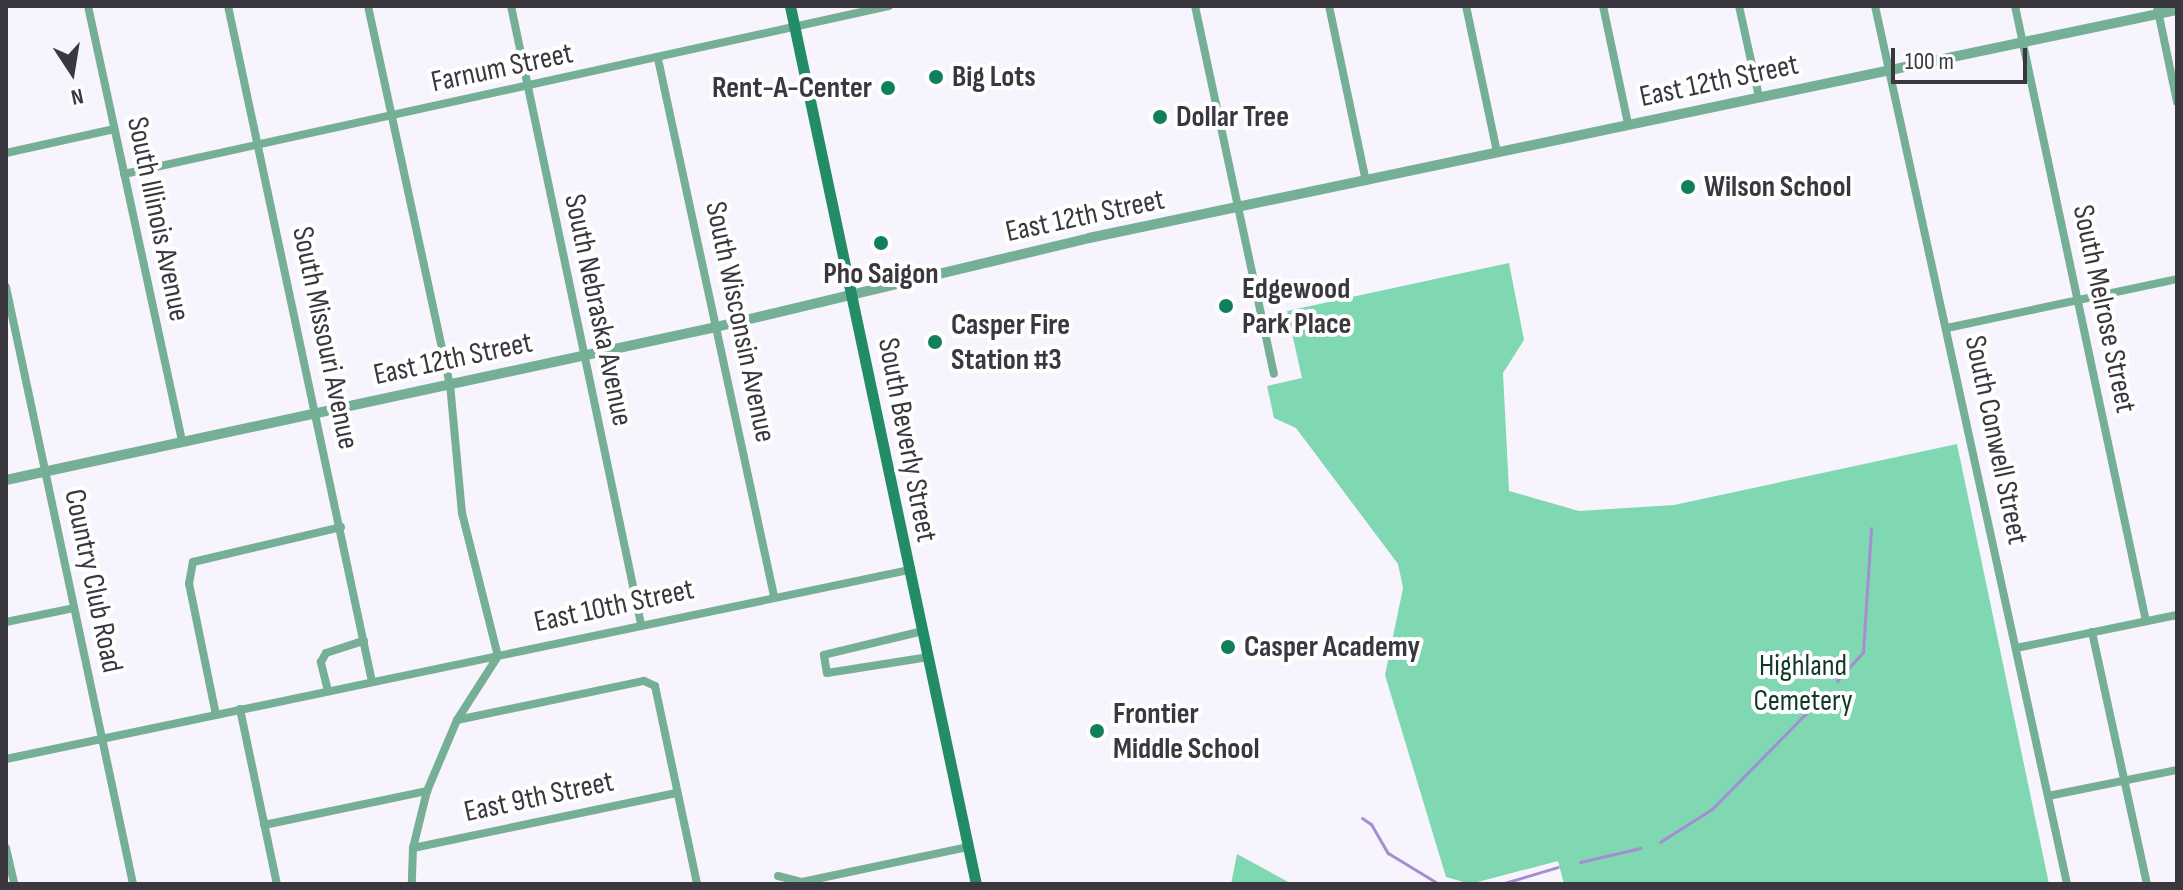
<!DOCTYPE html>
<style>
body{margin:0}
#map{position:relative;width:2183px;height:890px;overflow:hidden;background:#f7f4fd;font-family:"Sofia Sans Condensed",sans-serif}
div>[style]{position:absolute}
.green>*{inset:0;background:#80d8b2}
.stream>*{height:3px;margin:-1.5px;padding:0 1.5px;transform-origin:1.5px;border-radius:1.5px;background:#a48ed2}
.minor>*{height:8px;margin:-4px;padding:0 4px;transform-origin:4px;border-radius:4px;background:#75af95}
.tertiary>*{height:10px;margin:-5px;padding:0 5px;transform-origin:5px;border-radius:5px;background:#75af95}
.secondary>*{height:11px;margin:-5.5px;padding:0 5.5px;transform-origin:5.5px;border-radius:5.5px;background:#228c67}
.dots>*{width:22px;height:22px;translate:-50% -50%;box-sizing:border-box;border:4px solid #fff;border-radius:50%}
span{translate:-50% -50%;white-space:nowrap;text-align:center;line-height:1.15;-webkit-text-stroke:8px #fff;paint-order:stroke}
.street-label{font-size:30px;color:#3a383e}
.poi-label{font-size:30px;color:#3a383e;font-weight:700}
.left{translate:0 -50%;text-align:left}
.right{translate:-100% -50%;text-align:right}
.park-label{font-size:30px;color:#11392a}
.frame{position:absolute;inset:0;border:8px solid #3a383e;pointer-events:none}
.north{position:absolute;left:32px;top:32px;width:80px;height:80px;-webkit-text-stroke:6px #fff;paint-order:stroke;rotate:168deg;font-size:22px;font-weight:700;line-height:32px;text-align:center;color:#3a383e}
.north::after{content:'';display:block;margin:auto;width:28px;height:36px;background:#3a383e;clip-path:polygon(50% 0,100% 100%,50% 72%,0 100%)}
.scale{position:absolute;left:1891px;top:48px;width:136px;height:36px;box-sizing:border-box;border:4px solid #3a383e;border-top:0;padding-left:10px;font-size:24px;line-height:28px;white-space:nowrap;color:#3a383e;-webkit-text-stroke:6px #fff;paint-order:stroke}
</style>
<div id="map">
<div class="green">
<i style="clip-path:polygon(1509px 263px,1524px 340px,1503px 373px,1509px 491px,1579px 511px,1674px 505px,1957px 444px,2049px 884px,1564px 884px,1558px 861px,1470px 884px,1446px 877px,1385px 675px,1403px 588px,1398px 564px,1296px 428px,1274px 418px,1267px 386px,1302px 378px,1287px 311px)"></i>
<i style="clip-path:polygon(1237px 854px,1292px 884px,1231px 884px)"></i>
</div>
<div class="stream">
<i style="left:1837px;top:681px;width:39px;rotate:-48deg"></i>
<i style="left:1863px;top:652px;width:124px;rotate:-86.3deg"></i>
<i style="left:1362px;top:818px;width:11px;rotate:34deg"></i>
<i style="left:1371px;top:824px;width:34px;rotate:60deg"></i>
<i style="left:1388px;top:853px;width:60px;rotate:31.3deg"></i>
<i style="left:1660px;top:842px;width:62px;rotate:-32.4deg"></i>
<i style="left:1712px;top:809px;width:160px;rotate:-45.5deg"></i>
<i style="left:1580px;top:862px;width:62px;rotate:-13.1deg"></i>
<i style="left:1501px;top:884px;width:59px;rotate:-16.6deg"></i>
</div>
<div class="minor">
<i style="left:88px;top:6px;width:446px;rotate:77.8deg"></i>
<i style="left:228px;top:6px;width:691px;rotate:77.97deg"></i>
<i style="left:368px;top:6px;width:387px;rotate:77.8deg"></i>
<i style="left:450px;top:384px;width:130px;rotate:84.7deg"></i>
<i style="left:462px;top:513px;width:147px;rotate:75.9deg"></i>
<i style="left:498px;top:656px;width:76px;rotate:122.6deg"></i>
<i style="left:457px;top:720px;width:77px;rotate:112.9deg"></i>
<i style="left:427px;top:791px;width:59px;rotate:103.8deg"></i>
<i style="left:413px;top:848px;width:36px;rotate:92deg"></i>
<i style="left:511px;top:6px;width:632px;rotate:78.12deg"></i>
<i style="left:1195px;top:6px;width:376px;rotate:77.9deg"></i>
<i style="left:1329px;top:6px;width:179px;rotate:78.1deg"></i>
<i style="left:1466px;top:6px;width:149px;rotate:78deg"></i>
<i style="left:1603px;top:6px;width:121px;rotate:78deg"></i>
<i style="left:1739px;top:6px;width:93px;rotate:77.6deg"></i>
<i style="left:1875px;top:6px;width:899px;rotate:77.66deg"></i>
<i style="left:2015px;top:6px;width:629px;rotate:77.98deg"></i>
<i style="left:2157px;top:6px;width:98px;rotate:78.2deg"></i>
<i style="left:658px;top:59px;width:549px;rotate:77.81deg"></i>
<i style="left:6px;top:153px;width:111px;rotate:-12.5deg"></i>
<i style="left:124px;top:174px;width:783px;rotate:-12.39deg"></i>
<i style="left:6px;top:287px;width:610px;rotate:77.99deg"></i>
<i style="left:1947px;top:328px;width:235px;rotate:-12deg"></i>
<i style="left:6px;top:622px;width:69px;rotate:-11.6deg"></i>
<i style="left:923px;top:631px;width:102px;rotate:166.4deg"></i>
<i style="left:824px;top:655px;width:18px;rotate:81deg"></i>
<i style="left:827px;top:673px;width:103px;rotate:-8.9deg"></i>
<i style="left:2092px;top:632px;width:258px;rotate:77.7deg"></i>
<i style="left:2016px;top:648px;width:164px;rotate:-11.6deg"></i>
<i style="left:328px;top:691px;width:30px;rotate:-104deg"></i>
<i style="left:321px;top:662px;width:10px;rotate:-61deg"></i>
<i style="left:326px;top:653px;width:40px;rotate:-18deg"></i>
<i style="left:240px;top:709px;width:179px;rotate:78.1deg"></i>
<i style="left:216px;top:715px;width:134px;rotate:-101.6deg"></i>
<i style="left:189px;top:584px;width:22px;rotate:-80deg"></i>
<i style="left:193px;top:562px;width:152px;rotate:-13.3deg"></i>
<i style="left:457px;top:720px;width:191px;rotate:-11.8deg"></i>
<i style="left:644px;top:681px;width:12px;rotate:24deg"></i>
<i style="left:655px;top:686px;width:202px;rotate:78deg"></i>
<i style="left:6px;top:759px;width:923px;rotate:-11.82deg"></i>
<i style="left:2048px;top:796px;width:132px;rotate:-11.4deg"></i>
<i style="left:264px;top:825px;width:167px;rotate:-11.8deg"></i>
<i style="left:6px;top:848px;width:37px;rotate:77deg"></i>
<i style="left:413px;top:848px;width:269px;rotate:-11.8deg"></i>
<i style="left:778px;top:876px;width:25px;rotate:14deg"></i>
<i style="left:802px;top:882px;width:170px;rotate:-11.9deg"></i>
</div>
<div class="tertiary">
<i style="left:6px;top:480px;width:726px;rotate:-12.16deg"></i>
<i style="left:716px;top:327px;width:383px;rotate:-13.4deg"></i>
<i style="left:1089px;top:238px;width:1112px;rotate:-11.84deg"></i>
</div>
<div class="secondary">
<i style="left:790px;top:6px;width:897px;rotate:78.04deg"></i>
</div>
<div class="dots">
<i style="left:936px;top:77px;background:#107f5b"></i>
<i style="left:888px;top:88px;background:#107f5b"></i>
<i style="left:1160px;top:117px;background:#107f5b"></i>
<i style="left:1688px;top:187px;background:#107f5b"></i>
<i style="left:881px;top:243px;background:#107f5b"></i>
<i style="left:1226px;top:306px;background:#107f5b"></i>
<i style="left:935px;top:342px;background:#107f5b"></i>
<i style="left:1228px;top:647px;background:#107f5b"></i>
<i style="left:1097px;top:731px;background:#107f5b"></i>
</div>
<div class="street-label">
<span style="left:502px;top:68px;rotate:-12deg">Farnum Street</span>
<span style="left:1719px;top:81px;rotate:-12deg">East 12th Street</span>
<span style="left:1085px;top:216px;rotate:-12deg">East 12th Street</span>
<span style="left:158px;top:219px;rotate:78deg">South Illinois Avenue</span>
<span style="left:2104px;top:309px;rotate:78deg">South Melrose Street</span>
<span style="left:598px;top:310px;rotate:78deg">South Nebraska Avenue</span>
<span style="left:740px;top:322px;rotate:78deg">South Wisconsin Avenue</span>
<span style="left:325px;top:338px;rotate:78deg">South Missouri Avenue</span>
<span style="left:453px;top:359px;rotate:-12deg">East 12th Street</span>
<span style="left:907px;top:440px;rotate:79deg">South Beverly Street</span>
<span style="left:1996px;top:440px;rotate:78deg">South Conwell Street</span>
<span style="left:93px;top:581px;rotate:78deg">Country Club Road</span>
<span style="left:614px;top:606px;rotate:-12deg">East 10th Street</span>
<span style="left:539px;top:797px;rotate:-12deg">East 9th Street</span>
</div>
<div class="poi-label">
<span class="left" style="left:952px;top:77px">Big Lots</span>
<span class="right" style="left:872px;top:88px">Rent-A-Center</span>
<span class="left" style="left:1176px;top:117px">Dollar Tree</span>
<span class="left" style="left:1704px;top:187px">Wilson School</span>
<span style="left:881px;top:274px">Pho Saigon</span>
<span class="left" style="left:1242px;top:306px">Edgewood<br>Park Place</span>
<span class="left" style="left:951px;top:342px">Casper Fire<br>Station #3</span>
<span class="left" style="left:1244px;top:647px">Casper Academy</span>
<span class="left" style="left:1113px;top:731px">Frontier<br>Middle School</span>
</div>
<div class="park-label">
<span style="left:1803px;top:683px">Highland<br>Cemetery</span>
</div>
<div class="frame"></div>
<div class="north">N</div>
<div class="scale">100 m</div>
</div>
